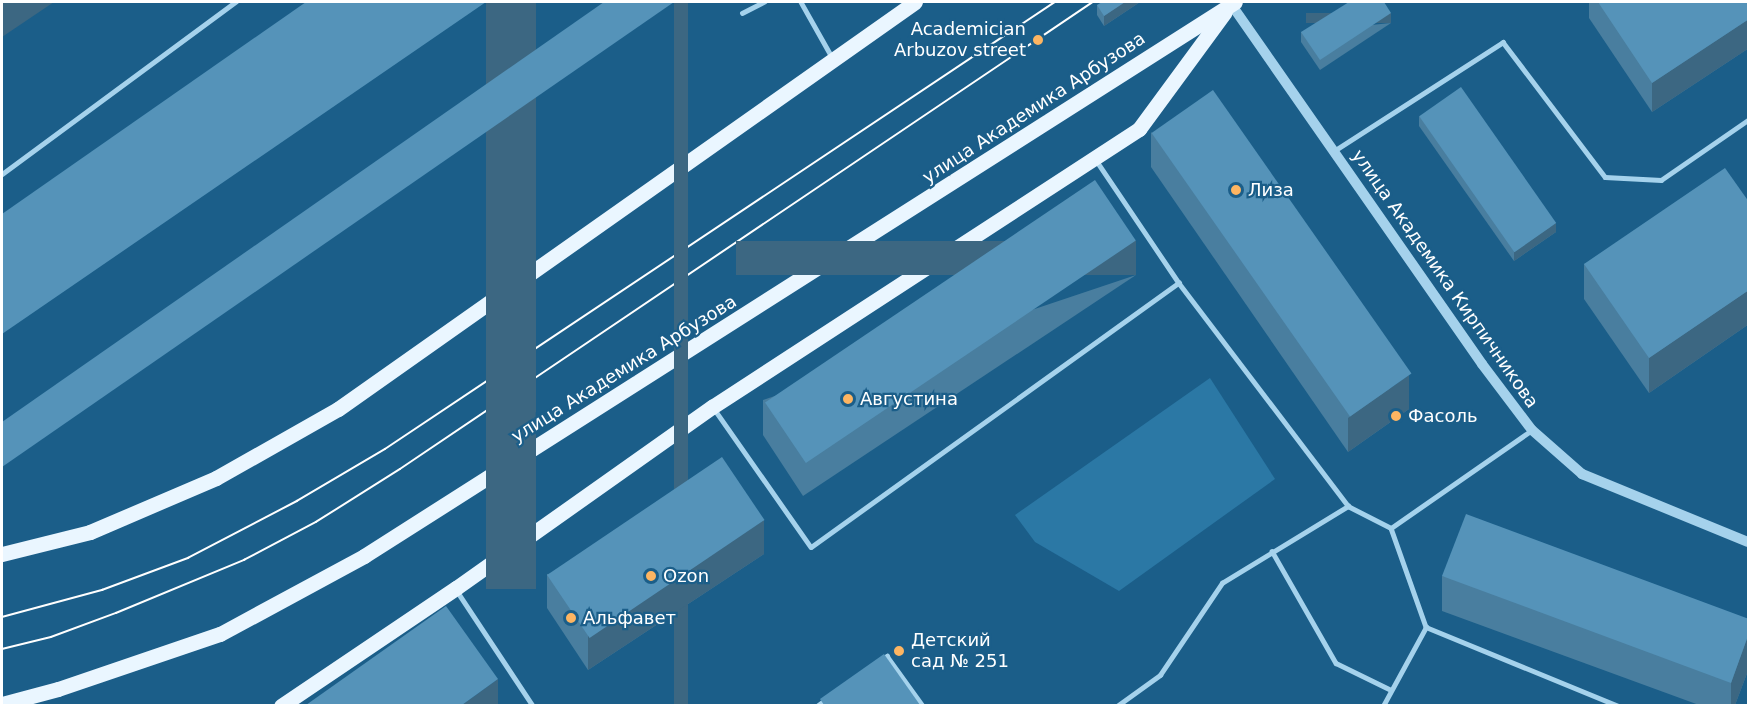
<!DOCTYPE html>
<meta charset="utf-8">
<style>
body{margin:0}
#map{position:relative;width:1750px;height:707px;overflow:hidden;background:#1b5e89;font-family:"DejaVu Sans",sans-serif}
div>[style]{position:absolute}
.green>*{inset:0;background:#2b78a5}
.service>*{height:4.5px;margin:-2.25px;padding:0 2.25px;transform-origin:2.25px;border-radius:2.25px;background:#a5d2ec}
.tertiary>*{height:10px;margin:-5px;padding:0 5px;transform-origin:5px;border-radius:5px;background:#a5d2ec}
.primary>*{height:15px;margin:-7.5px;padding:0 7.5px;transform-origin:7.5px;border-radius:7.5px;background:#eaf6ff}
.tram>*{height:1.5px;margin:-0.75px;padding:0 0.75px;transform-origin:0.75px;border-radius:0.75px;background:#fff}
.wall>*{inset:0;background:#497e9f}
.shaded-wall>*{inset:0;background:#3c6782;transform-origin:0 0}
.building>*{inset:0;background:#5593b9;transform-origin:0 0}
.dots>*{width:16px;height:16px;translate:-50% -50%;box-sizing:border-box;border:3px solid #1b5e89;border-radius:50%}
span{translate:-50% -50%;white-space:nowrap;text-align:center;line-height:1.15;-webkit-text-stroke:4.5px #1b5e89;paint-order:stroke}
.poi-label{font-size:18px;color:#fff}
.right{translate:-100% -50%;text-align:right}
.left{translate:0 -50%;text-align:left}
.street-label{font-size:18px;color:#fff}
.frame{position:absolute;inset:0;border:3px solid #fff;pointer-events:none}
</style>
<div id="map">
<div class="green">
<i style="clip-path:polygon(1210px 378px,1275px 479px,1119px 591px,1035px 542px,1015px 515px)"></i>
</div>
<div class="service">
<i style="left:801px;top:2px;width:63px;rotate:60.6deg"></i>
<i style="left:742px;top:13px;width:25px;rotate:-27deg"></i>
<i style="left:1334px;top:151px;width:201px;rotate:-32.8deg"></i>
<i style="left:1503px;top:42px;width:169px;rotate:52.9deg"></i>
<i style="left:1605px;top:177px;width:56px;rotate:3.1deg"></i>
<i style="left:1661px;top:180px;width:106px;rotate:-34.6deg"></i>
<i style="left:1096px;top:160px;width:148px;rotate:56deg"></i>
<i style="left:1179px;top:283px;width:280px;rotate:52.8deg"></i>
<i style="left:1348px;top:506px;width:48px;rotate:27.1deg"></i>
<i style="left:1391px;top:528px;width:105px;rotate:70.5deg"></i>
<i style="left:1426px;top:627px;width:209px;rotate:22.3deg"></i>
<i style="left:2px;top:174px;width:290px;rotate:-36.4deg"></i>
<i style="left:715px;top:410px;width:167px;rotate:55deg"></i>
<i style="left:811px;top:547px;width:453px;rotate:-35.7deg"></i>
<i style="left:1391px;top:528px;width:172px;rotate:-34.8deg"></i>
<i style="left:1272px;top:551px;width:129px;rotate:60.3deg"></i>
<i style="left:1336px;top:663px;width:61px;rotate:26.1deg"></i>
<i style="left:457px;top:591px;width:138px;rotate:56.5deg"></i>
<i style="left:883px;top:659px;width:5px;rotate:-37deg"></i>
<i style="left:887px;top:656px;width:62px;rotate:54.2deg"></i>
<i style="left:817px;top:706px;width:10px;rotate:-37deg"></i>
<i style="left:1117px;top:706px;width:53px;rotate:-35.8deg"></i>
<i style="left:1160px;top:675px;width:111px;rotate:-56deg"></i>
<i style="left:1222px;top:583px;width:148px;rotate:-31.4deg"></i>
<i style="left:1383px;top:706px;width:90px;rotate:-61.4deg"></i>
</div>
<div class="tertiary">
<i style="left:1231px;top:4px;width:439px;rotate:55.1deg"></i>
<i style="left:1482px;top:364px;width:83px;rotate:52.9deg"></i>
<i style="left:1532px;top:430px;width:67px;rotate:41.3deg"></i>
<i style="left:1582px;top:474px;width:179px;rotate:22.3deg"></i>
</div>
<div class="primary">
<i style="left:2px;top:554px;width:91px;rotate:-14deg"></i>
<i style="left:90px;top:532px;width:137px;rotate:-23.2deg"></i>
<i style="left:216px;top:478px;width:140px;rotate:-29.5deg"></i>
<i style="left:338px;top:409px;width:706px;rotate:-35.2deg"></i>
<i style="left:2px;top:704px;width:58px;rotate:-15deg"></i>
<i style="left:58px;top:689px;width:171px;rotate:-18.8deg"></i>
<i style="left:220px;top:634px;width:164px;rotate:-28.4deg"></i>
<i style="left:364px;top:556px;width:1032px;rotate:-32.46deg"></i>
<i style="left:281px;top:706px;width:211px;rotate:-34deg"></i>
<i style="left:456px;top:588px;width:314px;rotate:-35.3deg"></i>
<i style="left:712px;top:407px;width:510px;rotate:-33.07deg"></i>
<i style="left:1139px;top:129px;width:145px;rotate:-53.7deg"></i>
</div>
<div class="tram">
<i style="left:2px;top:617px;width:104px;rotate:-15.1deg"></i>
<i style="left:102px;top:590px;width:92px;rotate:-20.4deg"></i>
<i style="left:188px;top:558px;width:123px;rotate:-27.6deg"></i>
<i style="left:297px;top:501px;width:102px;rotate:-30.6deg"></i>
<i style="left:385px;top:449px;width:805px;rotate:-33.71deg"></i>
<i style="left:2px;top:649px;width:50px;rotate:-13.8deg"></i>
<i style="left:51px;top:637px;width:69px;rotate:-20.3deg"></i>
<i style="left:116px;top:613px;width:139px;rotate:-22.5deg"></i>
<i style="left:244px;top:560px;width:81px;rotate:-27.8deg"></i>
<i style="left:316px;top:522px;width:99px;rotate:-32.2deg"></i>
<i style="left:400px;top:469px;width:836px;rotate:-33.98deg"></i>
</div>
<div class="wall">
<i style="clip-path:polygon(1140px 2px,1104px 26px,1097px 15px,1097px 5px)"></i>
<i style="clip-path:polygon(1589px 2px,1749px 2px,1749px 48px,1652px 112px,1589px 18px)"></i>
<i style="clip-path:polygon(1391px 23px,1320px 70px,1301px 42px,1301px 32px)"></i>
<i style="clip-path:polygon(1419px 116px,1556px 232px,1514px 261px,1419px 126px)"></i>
<i style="clip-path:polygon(1151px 132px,1409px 409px,1348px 452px,1151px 167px)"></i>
<i style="clip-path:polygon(1749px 202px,1749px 324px,1649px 393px,1584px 299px,1584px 264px)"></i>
<i style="clip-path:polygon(1136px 275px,803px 496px,763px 435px,763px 400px)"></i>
<i style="clip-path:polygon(764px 554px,588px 670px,547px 608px,547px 574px)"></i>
<i style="clip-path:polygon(1442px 576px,1749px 619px,1749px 668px,1735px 705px,1699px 705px,1442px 611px)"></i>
</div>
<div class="shaded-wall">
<i style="clip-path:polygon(3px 2px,54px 2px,2px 37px,2px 3px)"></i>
<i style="left:486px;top:2px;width:50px;height:587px"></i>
<i style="left:674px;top:2px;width:14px;height:817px"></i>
<i style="clip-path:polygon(1125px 2px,1140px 2px,1104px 26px,1104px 16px)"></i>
<i style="left:1391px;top:13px;width:10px;height:85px;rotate:90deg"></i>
<i style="clip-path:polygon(1749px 19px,1749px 48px,1652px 112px,1652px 83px)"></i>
<i style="clip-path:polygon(1556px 223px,1556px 232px,1514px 261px,1514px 252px)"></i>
<i style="left:1136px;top:241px;width:34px;height:400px;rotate:90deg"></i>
<i style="clip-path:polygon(1749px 290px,1749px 324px,1649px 393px,1649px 358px)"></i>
<i style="clip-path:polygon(1409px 375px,1409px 409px,1348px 452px,1348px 418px)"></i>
<i style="clip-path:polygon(764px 520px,764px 554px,588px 670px,588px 636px)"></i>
<i style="clip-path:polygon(1749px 633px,1749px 668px,1735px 705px,1731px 705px,1731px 683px)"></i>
<i style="clip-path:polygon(498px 679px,498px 705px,462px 705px)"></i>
</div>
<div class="building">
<i style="clip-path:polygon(306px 2px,486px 2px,2px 334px,2px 214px)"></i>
<i style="clip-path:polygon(604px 2px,674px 2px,2px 467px,2px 422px)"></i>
<i style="clip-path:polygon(1102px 2px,1125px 2px,1104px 16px,1097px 5px)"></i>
<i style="clip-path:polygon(1349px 2px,1384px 2px,1391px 13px,1320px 60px,1301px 32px)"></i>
<i style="clip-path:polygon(1598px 2px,1749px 2px,1749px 19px,1652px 83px)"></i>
<i style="left:1461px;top:87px;width:166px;height:51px;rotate:55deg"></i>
<i style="left:1213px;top:90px;width:346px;height:75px;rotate:55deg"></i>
<i style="clip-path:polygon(1725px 168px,1749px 202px,1749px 290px,1649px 358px,1584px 264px)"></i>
<i style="left:1095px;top:180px;width:73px;height:398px;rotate:56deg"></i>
<i style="left:722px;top:457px;width:76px;height:211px;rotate:56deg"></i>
<i style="clip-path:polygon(1466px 514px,1749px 619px,1749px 633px,1731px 683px,1442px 576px)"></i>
<i style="clip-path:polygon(446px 606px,498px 679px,462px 705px,306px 705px)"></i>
<i style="clip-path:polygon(884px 654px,920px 705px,824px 705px,820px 699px)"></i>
</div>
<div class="dots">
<i style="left:1038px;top:40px;background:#fdb562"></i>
<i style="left:1236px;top:190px;background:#fdb562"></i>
<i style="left:848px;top:399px;background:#fdb562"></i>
<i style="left:1396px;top:416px;background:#fdb562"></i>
<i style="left:651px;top:576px;background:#fdb562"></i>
<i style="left:571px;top:618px;background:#fdb562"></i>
<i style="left:899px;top:651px;background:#fdb562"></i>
</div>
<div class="poi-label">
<span class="right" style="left:1026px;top:40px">Academician<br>Arbuzov street</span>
<span class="left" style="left:1248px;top:190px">Лиза</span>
<span class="left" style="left:860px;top:399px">Августина</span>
<span class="left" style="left:1408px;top:416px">Фасоль</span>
<span class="left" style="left:663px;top:576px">Ozon</span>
<span class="left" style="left:583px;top:618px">Альфавет</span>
<span class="left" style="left:911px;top:651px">Детский<br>сад № 251</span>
</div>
<div class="street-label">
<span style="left:1034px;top:108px;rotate:-33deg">улица Академика Арбузова</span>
<span style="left:1445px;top:279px;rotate:55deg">улица Академика Кирпичникова</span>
<span style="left:624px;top:369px;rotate:-32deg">улица Академика Арбузова</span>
</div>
<div class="frame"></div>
</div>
